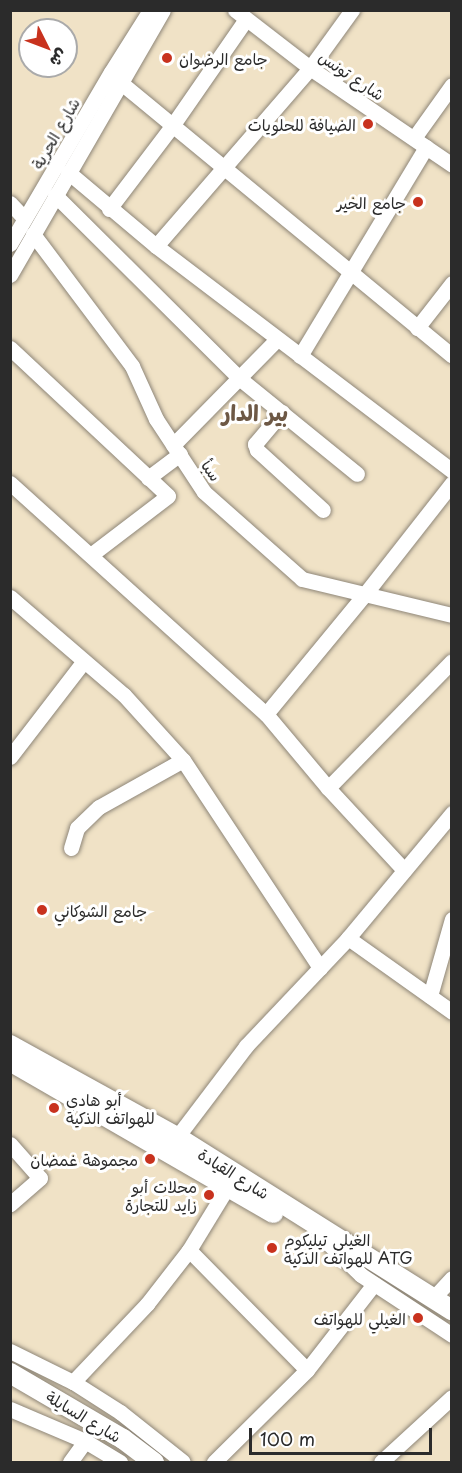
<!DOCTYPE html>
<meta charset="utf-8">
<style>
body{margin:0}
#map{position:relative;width:462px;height:1473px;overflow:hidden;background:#f0e2c6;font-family:"Playpen Sans","Playpen Sans Arabic",sans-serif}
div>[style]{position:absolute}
.roads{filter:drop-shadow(0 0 2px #8e8678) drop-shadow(0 0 2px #8e8678)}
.minor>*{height:15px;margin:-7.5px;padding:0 7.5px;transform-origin:7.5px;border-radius:7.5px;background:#fff}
.major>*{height:20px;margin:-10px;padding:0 10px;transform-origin:10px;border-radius:10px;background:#fff}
.dots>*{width:16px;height:16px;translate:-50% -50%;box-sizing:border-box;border:3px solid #fff;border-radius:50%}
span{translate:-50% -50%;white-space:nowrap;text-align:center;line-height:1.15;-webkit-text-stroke:6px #fff;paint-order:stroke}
.poi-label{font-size:16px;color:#2b2b2b}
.left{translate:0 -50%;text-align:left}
.right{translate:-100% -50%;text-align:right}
.street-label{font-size:16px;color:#2b2b2b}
.district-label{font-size:22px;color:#6d5845;font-weight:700}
.frame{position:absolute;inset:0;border:12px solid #2b2b2b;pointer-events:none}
.north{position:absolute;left:18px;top:18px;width:60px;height:60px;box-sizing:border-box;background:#fff;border:2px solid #aaa;border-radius:50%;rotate:132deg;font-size:16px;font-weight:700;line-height:24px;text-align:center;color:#2b2b2b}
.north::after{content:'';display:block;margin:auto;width:21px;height:27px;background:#c8321e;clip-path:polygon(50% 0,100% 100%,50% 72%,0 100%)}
.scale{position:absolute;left:249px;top:1428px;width:183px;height:27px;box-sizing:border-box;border:3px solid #2b2b2b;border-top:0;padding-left:8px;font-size:18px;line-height:21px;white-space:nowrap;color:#2b2b2b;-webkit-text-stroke:4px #fff;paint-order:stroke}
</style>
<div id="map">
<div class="roads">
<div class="minor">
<i style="left:235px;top:10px;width:95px;rotate:37.7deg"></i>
<i style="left:310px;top:68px;width:172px;rotate:34.3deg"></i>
<i style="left:120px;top:82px;width:430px;rotate:39.5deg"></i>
<i style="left:414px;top:138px;width:65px;rotate:-54.4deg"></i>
<i style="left:68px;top:172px;width:115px;rotate:40.1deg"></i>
<i style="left:156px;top:246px;width:372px;rotate:37.2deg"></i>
<i style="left:55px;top:195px;width:260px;rotate:44.8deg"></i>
<i style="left:239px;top:378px;width:152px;rotate:39.1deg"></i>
<i style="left:10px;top:203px;width:21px;rotate:47deg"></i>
<i style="left:109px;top:209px;width:104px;rotate:-52.8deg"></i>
<i style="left:172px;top:126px;width:130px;rotate:-55.3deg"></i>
<i style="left:33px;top:234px;width:165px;rotate:53.1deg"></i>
<i style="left:132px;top:366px;width:58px;rotate:65.6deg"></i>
<i style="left:156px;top:419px;width:87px;rotate:56.7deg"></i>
<i style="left:204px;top:492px;width:131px;rotate:41.6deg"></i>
<i style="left:302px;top:579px;width:154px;rotate:13.5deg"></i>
<i style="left:10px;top:244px;width:199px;rotate:-59.6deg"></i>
<i style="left:111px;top:72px;width:73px;rotate:-57.8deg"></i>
<i style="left:156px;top:246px;width:235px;rotate:-49.1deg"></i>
<i style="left:310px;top:68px;width:72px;rotate:-54.1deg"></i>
<i style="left:10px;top:275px;width:306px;rotate:-60deg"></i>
<i style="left:417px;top:328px;width:57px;rotate:-52.1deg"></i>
<i style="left:10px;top:348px;width:216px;rotate:43.1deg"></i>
<i style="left:168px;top:496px;width:96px;rotate:142.7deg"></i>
<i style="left:300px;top:356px;width:244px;rotate:-58.9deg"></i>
<i style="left:282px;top:412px;width:42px;rotate:130.2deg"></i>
<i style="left:255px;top:444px;width:6px;rotate:72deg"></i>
<i style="left:257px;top:450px;width:89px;rotate:42.3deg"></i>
<i style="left:173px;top:445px;width:148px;rotate:-45.5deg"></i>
<i style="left:148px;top:478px;width:40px;rotate:-37deg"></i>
<i style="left:10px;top:483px;width:345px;rotate:42.1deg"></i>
<i style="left:266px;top:714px;width:97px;rotate:50deg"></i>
<i style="left:328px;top:788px;width:112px;rotate:47.2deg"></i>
<i style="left:10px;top:597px;width:150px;rotate:40.7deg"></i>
<i style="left:124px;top:695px;width:88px;rotate:47.8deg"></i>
<i style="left:183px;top:760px;width:249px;rotate:56.6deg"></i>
<i style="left:266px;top:714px;width:156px;rotate:-50.5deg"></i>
<i style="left:365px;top:594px;width:141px;rotate:-51.9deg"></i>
<i style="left:10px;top:757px;width:121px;rotate:-52.4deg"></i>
<i style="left:328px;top:788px;width:177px;rotate:-45.7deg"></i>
<i style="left:71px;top:848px;width:21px;rotate:-73deg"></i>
<i style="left:77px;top:828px;width:30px;rotate:-44deg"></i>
<i style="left:99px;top:807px;width:96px;rotate:-29.2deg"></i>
<i style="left:348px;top:938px;width:128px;rotate:35.4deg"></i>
<i style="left:430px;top:996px;width:80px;rotate:-74.1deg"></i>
<i style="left:177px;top:1137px;width:114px;rotate:-52.8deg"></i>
<i style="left:246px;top:1046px;width:149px;rotate:-46.6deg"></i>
<i style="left:348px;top:938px;width:163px;rotate:-50.2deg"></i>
<i style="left:10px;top:1144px;width:45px;rotate:48.6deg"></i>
<i style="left:40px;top:1178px;width:40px;rotate:139deg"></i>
<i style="left:330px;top:1245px;width:43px;rotate:44.1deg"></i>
<i style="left:361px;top:1275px;width:109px;rotate:33.4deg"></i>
<i style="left:189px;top:1250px;width:168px;rotate:45.5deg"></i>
<i style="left:437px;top:1294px;width:22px;rotate:-47deg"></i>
<i style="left:10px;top:1351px;width:70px;rotate:26.2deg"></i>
<i style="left:73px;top:1382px;width:56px;rotate:32.6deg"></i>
<i style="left:120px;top:1412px;width:80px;rotate:38.4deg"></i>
<i style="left:73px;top:1382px;width:108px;rotate:-46.5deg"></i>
<i style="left:147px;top:1304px;width:68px;rotate:-52.1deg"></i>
<i style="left:189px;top:1250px;width:75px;rotate:-58.6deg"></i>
<i style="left:10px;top:1409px;width:82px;rotate:23.1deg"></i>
<i style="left:85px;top:1441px;width:41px;rotate:31deg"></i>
<i style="left:70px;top:1462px;width:26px;rotate:-54deg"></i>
<i style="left:214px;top:1462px;width:131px;rotate:-44.7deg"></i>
<i style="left:307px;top:1370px;width:109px;rotate:-52.1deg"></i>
<i style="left:381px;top:1462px;width:96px;rotate:-42.5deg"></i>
</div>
<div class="major">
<i style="left:10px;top:1045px;width:191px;rotate:28.9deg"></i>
<i style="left:177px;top:1137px;width:325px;rotate:32.2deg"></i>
<i style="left:10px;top:1061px;width:304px;rotate:30deg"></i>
<i style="left:10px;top:1373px;width:131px;rotate:30.3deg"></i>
<i style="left:123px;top:1439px;width:39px;rotate:37deg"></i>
</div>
</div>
<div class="dots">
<i style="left:167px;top:58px;background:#c8321e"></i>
<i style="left:368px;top:124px;background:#c8321e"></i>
<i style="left:418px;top:202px;background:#c8321e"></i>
<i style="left:42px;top:910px;background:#c8321e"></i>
<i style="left:54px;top:1108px;background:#c8321e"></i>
<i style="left:150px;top:1159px;background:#c8321e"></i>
<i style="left:209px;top:1195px;background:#c8321e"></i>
<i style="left:272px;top:1248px;background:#c8321e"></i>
<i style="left:418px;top:1318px;background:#c8321e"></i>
</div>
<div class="poi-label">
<span class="left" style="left:179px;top:58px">جامع الرضوان</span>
<span class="right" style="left:356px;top:124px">الضيافة للحلويات</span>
<span class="right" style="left:406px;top:202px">جامع الخير</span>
<span class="left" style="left:54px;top:910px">جامع الشوكاني</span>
<span class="left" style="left:66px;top:1108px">أبو هادي<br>للهواتف الذكية</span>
<span class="right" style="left:138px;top:1159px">مجموهة غمضان</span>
<span class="right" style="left:197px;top:1195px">محلات أبو<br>زايد للتجارة</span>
<span class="left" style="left:284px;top:1248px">الغيلي تيليكوم<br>للهواتف الذكية ATG</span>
<span class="right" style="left:406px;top:1318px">الغيلي للهواتف</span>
</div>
<div class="street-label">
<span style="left:352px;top:75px;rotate:34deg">شارع تونس</span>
<span style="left:55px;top:133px;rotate:-60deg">شارع الحرية</span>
<span style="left:212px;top:470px;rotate:54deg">سبأ</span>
<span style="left:234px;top:1173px;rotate:32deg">شارع القيادة</span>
<span style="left:84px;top:1416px;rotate:31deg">شارع السايلة</span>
</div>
<div class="district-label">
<span style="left:255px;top:412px">بير الدار</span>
</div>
<div class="frame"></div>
<div class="north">ش</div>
<div class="scale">100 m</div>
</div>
